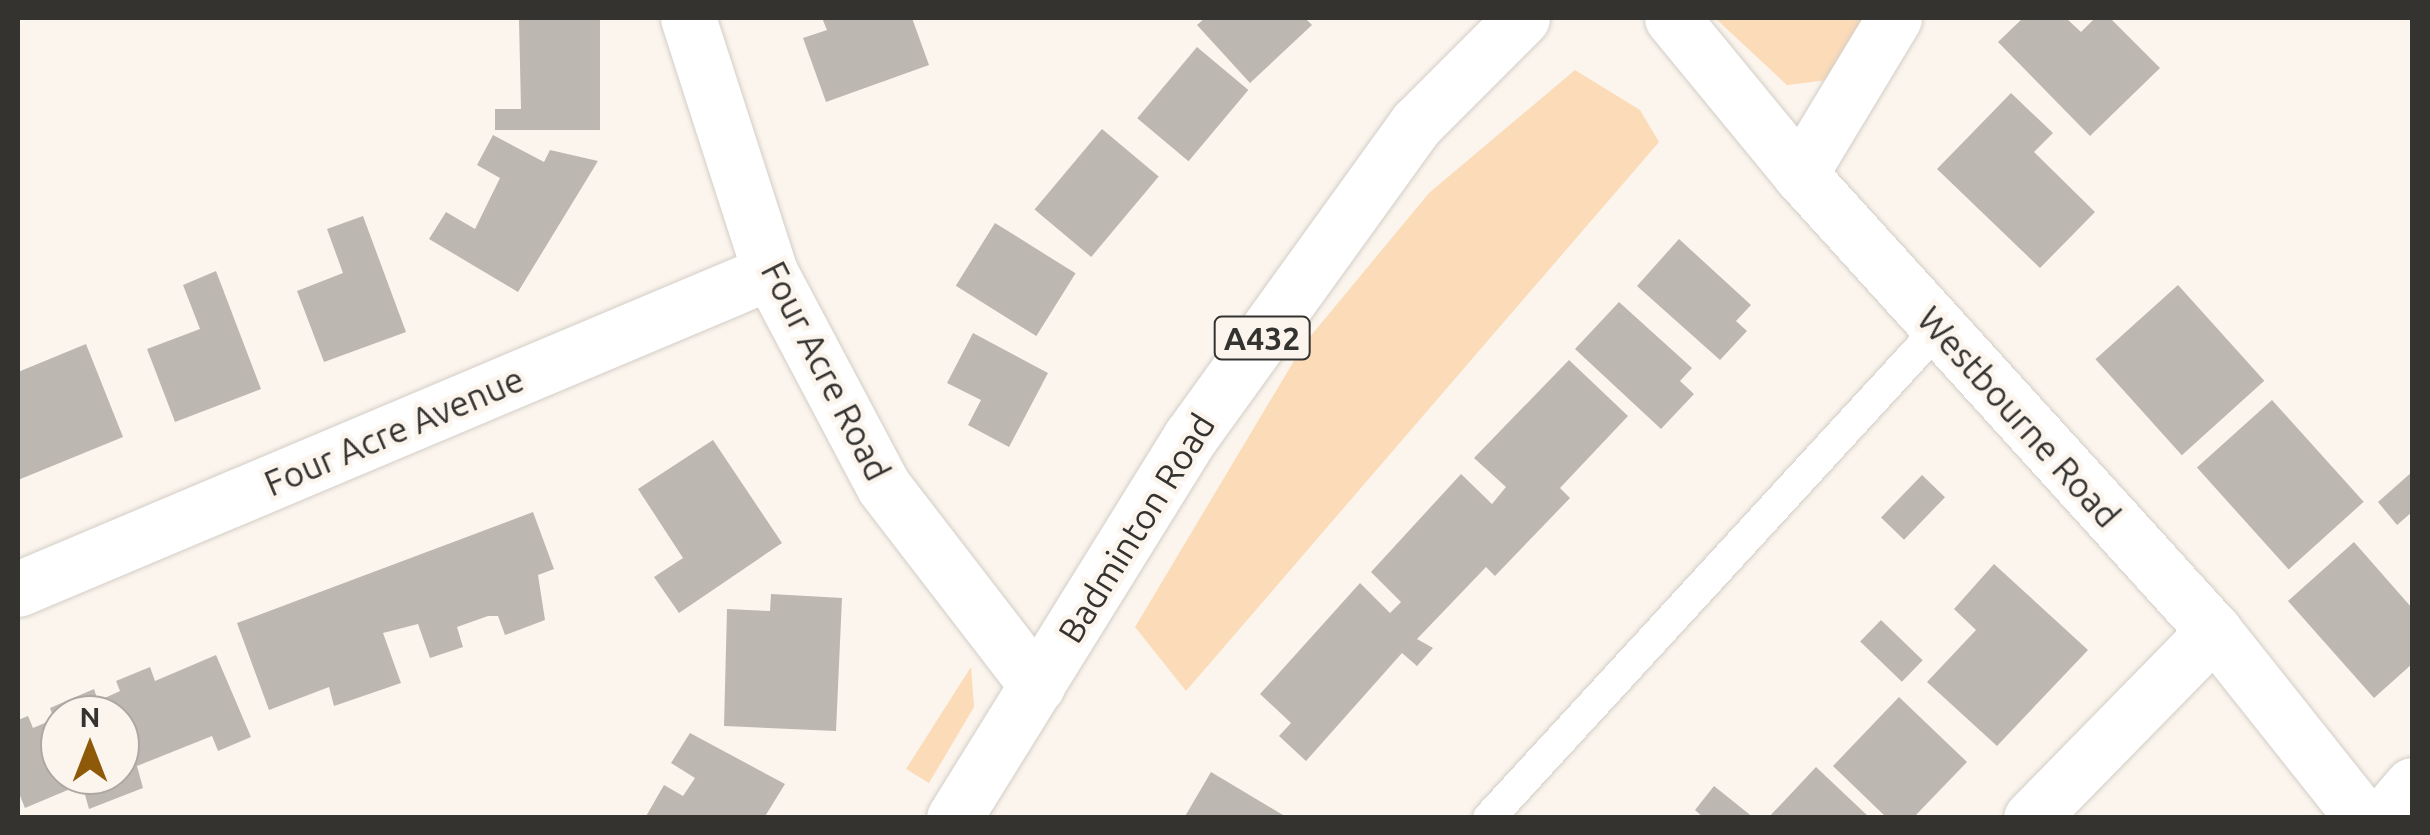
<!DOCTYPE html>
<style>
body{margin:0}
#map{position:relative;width:2430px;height:835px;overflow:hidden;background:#fbf5ee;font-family:Ubuntu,sans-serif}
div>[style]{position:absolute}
.green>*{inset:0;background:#fbdbb8}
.building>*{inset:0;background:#bdb7b1;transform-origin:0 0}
.roads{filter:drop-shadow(0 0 2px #d3cdc6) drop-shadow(0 0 2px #d3cdc6)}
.lane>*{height:32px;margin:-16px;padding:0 16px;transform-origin:16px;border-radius:16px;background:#fff}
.street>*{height:55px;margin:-27.5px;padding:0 27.5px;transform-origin:27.5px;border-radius:27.5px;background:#fff}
.primary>*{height:55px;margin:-27.5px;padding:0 27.5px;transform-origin:27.5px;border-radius:27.5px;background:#fff}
span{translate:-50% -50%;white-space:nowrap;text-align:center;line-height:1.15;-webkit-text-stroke:9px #fbf5ee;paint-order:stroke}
.shield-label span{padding:2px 8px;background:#fbf5ee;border:2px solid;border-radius:8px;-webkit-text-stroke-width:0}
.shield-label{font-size:32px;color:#353330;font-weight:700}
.street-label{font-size:35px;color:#353330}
.frame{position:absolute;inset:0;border:20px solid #353330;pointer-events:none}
.north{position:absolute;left:40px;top:695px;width:100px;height:100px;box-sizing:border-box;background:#fbf5ee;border:2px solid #aca7a2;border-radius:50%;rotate:0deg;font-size:28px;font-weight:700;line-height:40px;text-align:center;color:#353330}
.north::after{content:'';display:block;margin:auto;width:35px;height:45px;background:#8e5a0a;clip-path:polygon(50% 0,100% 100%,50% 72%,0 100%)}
</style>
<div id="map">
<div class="green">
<i style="clip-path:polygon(1715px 18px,1877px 18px,1828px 80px,1787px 85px)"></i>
<i style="clip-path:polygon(1575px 70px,1640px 110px,1659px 142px,1186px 691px,1135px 627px,1304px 344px,1429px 193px)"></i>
<i style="clip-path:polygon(971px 667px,974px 707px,929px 783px,906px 769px)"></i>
</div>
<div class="building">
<i style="clip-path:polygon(822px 18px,912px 18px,929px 65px,826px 102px,803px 38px,827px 30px)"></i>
<i style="clip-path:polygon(1205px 18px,1305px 18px,1312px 25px,1250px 83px,1197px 25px)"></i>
<i style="clip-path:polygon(2023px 18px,2066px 18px,2081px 32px,2095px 18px,2110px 18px,2160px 68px,2090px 136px,1998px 42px)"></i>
<i style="clip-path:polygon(519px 20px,600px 20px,600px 130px,495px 130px,495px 109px,521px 109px)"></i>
<i style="left:1197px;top:47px;width:67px;height:93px;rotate:40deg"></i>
<i style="clip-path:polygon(2011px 93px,2053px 133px,2034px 152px,2095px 212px,2040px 268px,1937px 169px)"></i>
<i style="left:1102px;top:129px;width:74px;height:105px;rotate:40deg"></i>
<i style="clip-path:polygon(493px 135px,544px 162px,550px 150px,598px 161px,518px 292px,429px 239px,446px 212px,475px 229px,500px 178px,477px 165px)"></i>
<i style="clip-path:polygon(363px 216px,406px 332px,324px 362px,297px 291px,343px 273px,327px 229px)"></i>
<i style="left:995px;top:223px;width:95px;height:74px;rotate:32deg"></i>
<i style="clip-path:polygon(1679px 239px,1751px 305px,1736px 321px,1747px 331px,1720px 360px,1637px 286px)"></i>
<i style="clip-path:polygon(216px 271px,261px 389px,175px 422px,147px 349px,200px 329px,183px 285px)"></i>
<i style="left:2178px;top:285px;width:129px;height:111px;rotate:48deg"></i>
<i style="clip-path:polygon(1619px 302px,1692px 368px,1680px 381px,1694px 394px,1661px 429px,1575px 349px)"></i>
<i style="clip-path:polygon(973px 333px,1048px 373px,1009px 447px,968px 425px,981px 400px,947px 383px)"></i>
<i style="clip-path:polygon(86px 344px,123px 437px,18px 480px,18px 372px)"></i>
<i style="clip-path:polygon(1569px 360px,1628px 416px,1560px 488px,1570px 498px,1495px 576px,1486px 567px,1417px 639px,1433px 648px,1417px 666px,1402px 653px,1306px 761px,1279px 736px,1291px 723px,1260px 694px,1360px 583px,1390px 613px,1401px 602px,1371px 572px,1461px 474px,1492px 504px,1506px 487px,1474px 458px)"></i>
<i style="left:2272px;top:400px;width:137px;height:101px;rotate:48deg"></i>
<i style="clip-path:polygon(713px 440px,782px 543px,679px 613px,654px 577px,683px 558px,638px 489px)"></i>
<i style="clip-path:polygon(2412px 472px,2412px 512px,2397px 525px,2378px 502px)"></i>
<i style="left:1922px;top:475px;width:32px;height:59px;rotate:44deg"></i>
<i style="clip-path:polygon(533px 512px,554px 569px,538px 575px,545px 620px,505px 635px,498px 616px,488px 616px,457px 627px,463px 647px,430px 658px,418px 624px,383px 633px,401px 683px,334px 706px,329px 687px,269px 710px,237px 623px)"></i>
<i style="clip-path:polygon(2354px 542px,2412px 608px,2412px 664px,2374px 698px,2288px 601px)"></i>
<i style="clip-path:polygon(1994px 564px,2088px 650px,1997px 746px,1927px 682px,1976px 630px,1954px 609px)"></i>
<i style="clip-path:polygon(771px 594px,842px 598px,836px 731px,724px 726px,727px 609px,770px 611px)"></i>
<i style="left:1881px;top:620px;width:58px;height:30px;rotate:44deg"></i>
<i style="clip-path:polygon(evenodd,216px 655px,251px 737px,218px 751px,212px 736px,137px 766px,143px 788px,89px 809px,82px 784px,25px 808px,18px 791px,18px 720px,28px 716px,33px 728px,54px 719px,50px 708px,94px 689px,98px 701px,120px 691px,116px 681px,150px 667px,155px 681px,216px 655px,60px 715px,120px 715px,120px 775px,60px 775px,60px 715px)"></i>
<i style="clip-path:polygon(1899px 697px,1967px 762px,1913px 818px,1887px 818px,1833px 766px)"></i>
<i style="clip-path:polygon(690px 733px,785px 784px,764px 818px,645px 818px,664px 785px,683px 796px,695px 778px,671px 763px)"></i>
<i style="clip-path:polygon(1816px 767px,1870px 818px,1768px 818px)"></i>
<i style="clip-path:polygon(1211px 772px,1288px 818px,1184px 818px)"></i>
<i style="clip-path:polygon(1714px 786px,1754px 818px,1704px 818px,1695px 810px)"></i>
</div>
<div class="roads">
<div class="lane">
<i style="left:1489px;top:818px;width:664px;rotate:-47.44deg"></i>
</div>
<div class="street">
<i style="left:688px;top:18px;width:267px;rotate:72.1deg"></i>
<i style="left:770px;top:272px;width:243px;rotate:62.1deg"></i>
<i style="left:884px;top:487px;width:251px;rotate:52.4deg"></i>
<i style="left:1672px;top:18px;width:202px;rotate:50.6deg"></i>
<i style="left:1800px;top:174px;width:617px;rotate:47.83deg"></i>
<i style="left:2214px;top:631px;width:239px;rotate:51.5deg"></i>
<i style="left:1800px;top:174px;width:182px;rotate:-58.9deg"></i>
<i style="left:18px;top:589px;width:816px;rotate:-22.86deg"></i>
<i style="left:2031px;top:818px;width:262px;rotate:-45.6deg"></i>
<i style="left:2384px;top:818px;width:43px;rotate:-49.7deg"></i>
</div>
<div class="primary">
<i style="left:954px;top:818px;width:450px;rotate:-58.2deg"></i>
<i style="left:1191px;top:436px;width:385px;rotate:-54.2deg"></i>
<i style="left:1416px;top:124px;width:150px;rotate:-45deg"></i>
</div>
</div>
<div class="shield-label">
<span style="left:1262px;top:338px">A432</span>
</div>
<div class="street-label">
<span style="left:826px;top:371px;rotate:63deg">Four Acre Road</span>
<span style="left:2019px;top:417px;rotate:48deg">Westbourne Road</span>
<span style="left:394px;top:431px;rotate:-23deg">Four Acre Avenue</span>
<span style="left:1136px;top:528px;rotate:-58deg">Badminton Road</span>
</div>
<div class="frame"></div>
<div class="north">N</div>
</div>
